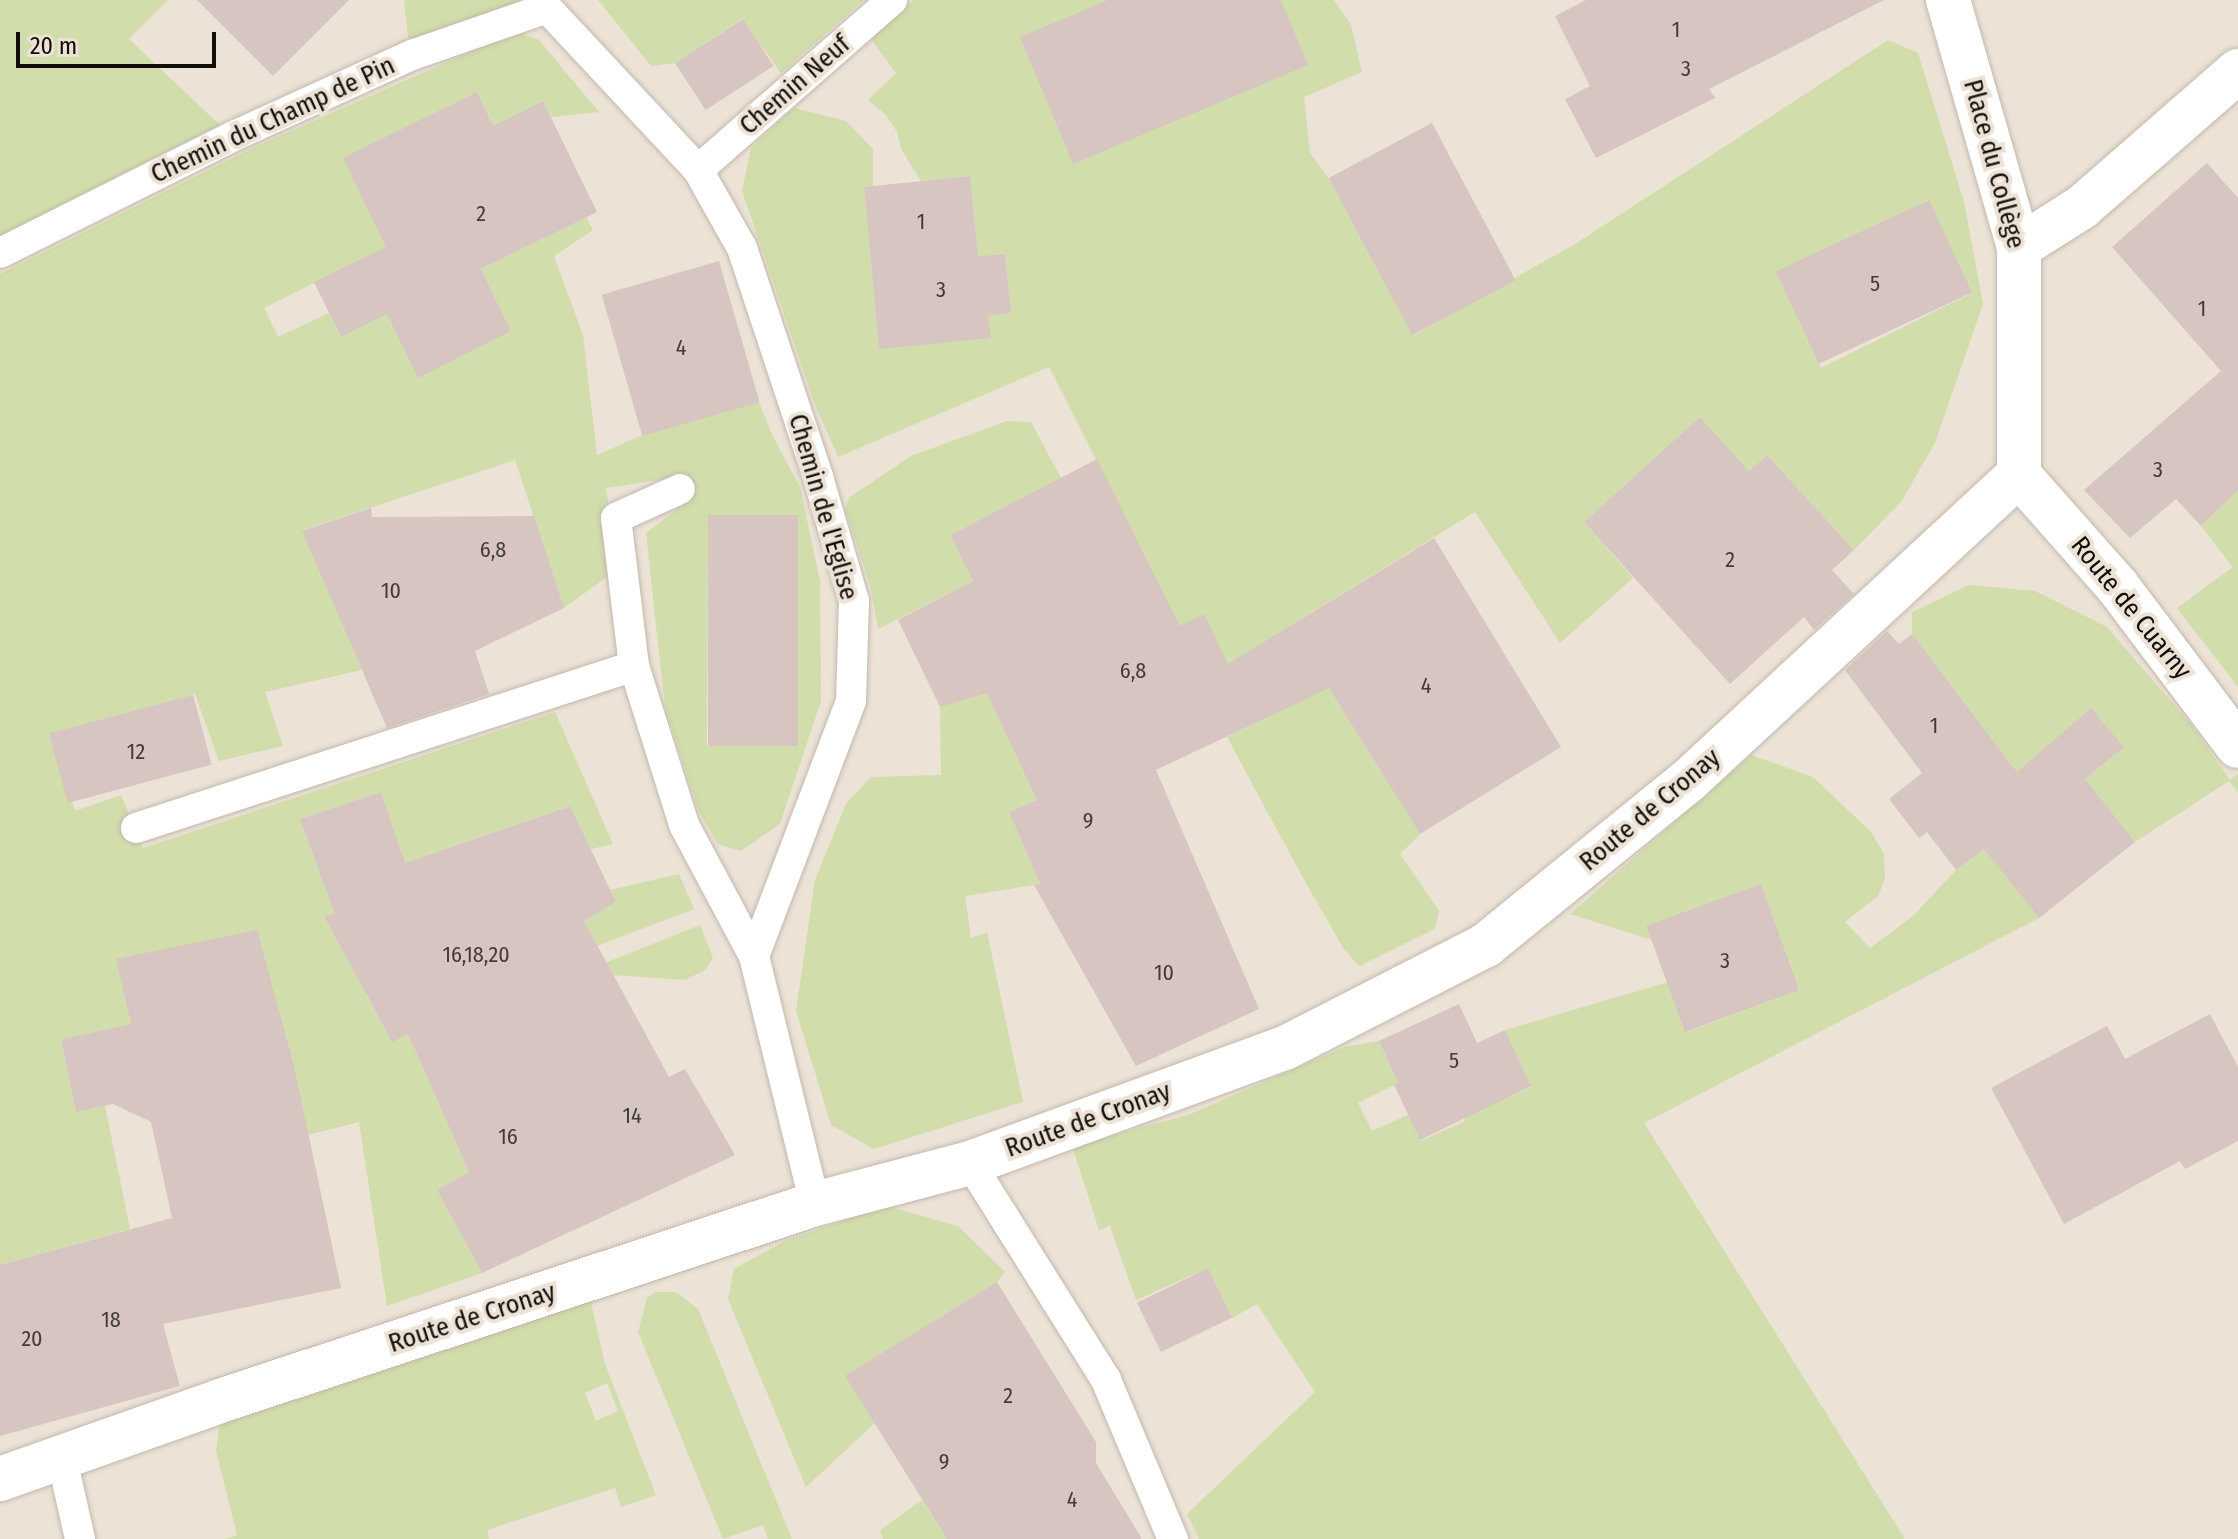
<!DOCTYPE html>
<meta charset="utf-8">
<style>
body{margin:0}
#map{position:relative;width:2238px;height:1539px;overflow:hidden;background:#ece2d6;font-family:"Fira Sans Condensed",sans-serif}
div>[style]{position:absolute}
.green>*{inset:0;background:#d1ddaa}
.building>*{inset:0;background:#d7c5c2;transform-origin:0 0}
.roads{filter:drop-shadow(0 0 2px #c2b8ac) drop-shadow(0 0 2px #c2b8ac)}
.service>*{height:30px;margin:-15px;padding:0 15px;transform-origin:15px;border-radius:15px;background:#fff}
.minor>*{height:44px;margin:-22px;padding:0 22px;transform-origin:22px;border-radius:22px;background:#fff}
.tertiary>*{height:44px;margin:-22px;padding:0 22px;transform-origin:22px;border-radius:22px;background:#fff}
span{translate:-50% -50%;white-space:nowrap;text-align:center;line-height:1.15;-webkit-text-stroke:8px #ece2d6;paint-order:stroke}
.number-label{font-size:22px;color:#423c37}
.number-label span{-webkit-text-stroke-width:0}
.street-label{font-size:26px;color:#110e09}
.scale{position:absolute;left:16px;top:32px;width:200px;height:36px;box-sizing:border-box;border:4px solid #110e09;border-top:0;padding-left:10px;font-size:24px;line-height:28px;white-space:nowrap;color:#110e09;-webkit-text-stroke:6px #ece2d6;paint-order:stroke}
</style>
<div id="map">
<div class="green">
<i style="clip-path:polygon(0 0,168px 0,129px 39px,225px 130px,0 241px)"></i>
<i style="clip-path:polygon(404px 0,530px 0,409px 45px)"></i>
<i style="clip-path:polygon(598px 0,864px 0,781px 73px,742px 19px,675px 63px,651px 66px)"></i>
<i style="clip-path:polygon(evenodd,914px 0,1334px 0,1351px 25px,1362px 72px,1304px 97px,1310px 153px,1329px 179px,1414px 335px,1575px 244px,1888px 40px,1918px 53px,1964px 202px,1983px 304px,1935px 443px,1901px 502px,1854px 550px,1767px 455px,1749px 471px,1700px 417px,1584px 522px,1633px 578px,1560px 643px,1475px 512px,1291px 625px,1420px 834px,1400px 854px,1439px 911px,1435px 929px,1359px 966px,1343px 948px,1302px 876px,1227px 737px,1255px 723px,1172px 630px,1149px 563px,1049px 367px,838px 457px,816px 407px,742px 191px,751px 148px,794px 108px,846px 121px,873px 149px,873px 186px,864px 187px,879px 348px,990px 338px,988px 316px,1011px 313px,1005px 254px,978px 256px,970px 176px,921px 181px,901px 149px,897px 132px,886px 115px,868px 100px,896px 73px,871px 39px,914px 0,1928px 200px,1972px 293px,1821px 368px,1778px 275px,1928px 200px)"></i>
<i style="clip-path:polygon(evenodd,515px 32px,538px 39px,599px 112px,551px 117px,543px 101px,493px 126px,477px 93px,399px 273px,340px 270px,264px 308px,278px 337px,329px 313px,341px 337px,387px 314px,419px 377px,511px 331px,481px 269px,586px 217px,593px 230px,554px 256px,583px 335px,597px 455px,643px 435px,759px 402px,772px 435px,800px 487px,820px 581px,821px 701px,780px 824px,741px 851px,718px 844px,699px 812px,665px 707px,646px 533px,686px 502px,672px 478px,606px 488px,618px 569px,564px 608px,515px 460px,303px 530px,362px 670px,265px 692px,283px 746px,219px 761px,195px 694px,52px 744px,75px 811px,121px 795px,143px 848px,555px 712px,613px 844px,591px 849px,569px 806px,405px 863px,381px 793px,300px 819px,367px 997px,392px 1041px,408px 1034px,469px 1172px,437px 1190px,482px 1273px,387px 1306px,359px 1122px,307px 1135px,117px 959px,131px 1024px,61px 1039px,76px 1112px,105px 1106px,130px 1229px,0 1265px,0 274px,255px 147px,515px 32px,708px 515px,797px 515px,797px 746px,707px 746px,708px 515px)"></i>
<i style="clip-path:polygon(1007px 421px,1031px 422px,1061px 478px,952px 535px,973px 581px,878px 629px,871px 588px,845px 508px,850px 497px,911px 456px)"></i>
<i style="clip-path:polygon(2238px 490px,2238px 687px,2177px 608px,2233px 567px,2201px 526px)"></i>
<i style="clip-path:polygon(evenodd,1969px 585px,2035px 591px,2107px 627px,2193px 727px,2230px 780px,2238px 774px,2238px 792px,2229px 781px,2135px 842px,2101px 800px,2005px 875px,2039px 918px,1644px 1123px,1905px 1539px,1199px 1539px,1187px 1514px,1315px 1392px,1257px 1304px,1232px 1318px,1208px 1268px,1136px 1300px,1110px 1226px,1099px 1230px,1072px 1146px,1188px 1115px,1345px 1047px,1379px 1041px,1398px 1083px,1358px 1103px,1372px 1131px,1408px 1115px,1421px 1141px,1465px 1121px,1453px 1096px,1490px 1079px,1500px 1101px,1531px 1087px,1505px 1030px,1668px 982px,1687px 1032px,1800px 990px,1761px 885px,1648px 928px,1652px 940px,1570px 914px,1751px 755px,1813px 777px,1871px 832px,1884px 854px,1885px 879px,1878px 896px,1845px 922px,1870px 948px,1913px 916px,1956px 870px,2042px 805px,1912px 634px,1912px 612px,1969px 585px,2091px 708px,2124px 747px,2083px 781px,2051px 743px,2091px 708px)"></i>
<i style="clip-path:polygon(987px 693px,1135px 757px,1009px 812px,1040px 884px,965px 896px,971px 938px,987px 932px,1023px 1102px,874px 1149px,831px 1125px,796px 1011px,815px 880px,846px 804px,871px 777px,941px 775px,940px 707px)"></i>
<i style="clip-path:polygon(679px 874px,694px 909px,597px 946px,584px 921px,616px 902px,610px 890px)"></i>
<i style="clip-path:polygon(700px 925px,713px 958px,705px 970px,685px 980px,611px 975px,605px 963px)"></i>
<i style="clip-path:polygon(886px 1206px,958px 1226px,1005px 1272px,997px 1282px,846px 1376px,875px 1423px,806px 1487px,728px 1299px,734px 1269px,785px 1241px)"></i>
<i style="clip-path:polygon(evenodd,587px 1285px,605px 1364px,656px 1495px,621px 1507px,615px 1488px,487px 1530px,489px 1539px,225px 1539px,237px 1535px,216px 1451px,221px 1412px,587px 1285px,607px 1383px,618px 1411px,596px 1421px,585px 1393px,607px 1383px)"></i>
<i style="clip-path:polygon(656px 1292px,676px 1292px,698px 1309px,792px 1539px,768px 1539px,763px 1525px,723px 1539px,638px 1332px,647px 1298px)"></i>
<i style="clip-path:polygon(922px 1500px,947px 1539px,883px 1539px,880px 1530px)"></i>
</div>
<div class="building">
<i style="clip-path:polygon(197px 0,349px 0,273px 76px)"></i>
<i style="clip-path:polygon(1108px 0,1281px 0,1308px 65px,1073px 164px,1020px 37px)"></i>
<i style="clip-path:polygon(1586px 0,1884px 0,1709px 89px,1715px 98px,1596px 158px,1565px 99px,1590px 86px,1555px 16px)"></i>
<i style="left:743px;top:19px;width:56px;height:81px;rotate:57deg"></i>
<i style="clip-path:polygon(477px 92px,493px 126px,543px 101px,597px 212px,481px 269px,511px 331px,418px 378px,387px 314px,341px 337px,314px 282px,386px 247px,343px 158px)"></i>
<i style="left:1432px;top:123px;width:178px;height:117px;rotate:62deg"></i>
<i style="clip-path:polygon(2207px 163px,2238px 198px,2238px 490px,2201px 526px,2176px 499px,2130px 538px,2084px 490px,2221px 371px,2112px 247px)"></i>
<i style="clip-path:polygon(970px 176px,978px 256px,1005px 254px,1011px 313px,988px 316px,991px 338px,879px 349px,864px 187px)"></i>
<i style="left:1929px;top:200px;width:102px;height:169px;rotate:65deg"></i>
<i style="left:719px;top:261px;width:147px;height:122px;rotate:74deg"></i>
<i style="clip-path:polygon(1700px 417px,1749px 471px,1767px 455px,1854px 550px,1832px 570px,1854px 594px,1814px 630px,1804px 617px,1730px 684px,1584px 522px)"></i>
<i style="clip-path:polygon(1097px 459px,1180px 626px,1204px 614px,1228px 664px,1434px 538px,1561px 747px,1420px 834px,1329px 688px,1156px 770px,1259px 1009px,1136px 1066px,1034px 885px,1040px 884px,1009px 812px,1037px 800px,987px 693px,940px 707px,898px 620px,973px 581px,951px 535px)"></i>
<i style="clip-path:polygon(371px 508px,372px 517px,534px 516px,564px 608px,475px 651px,489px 694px,387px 728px,302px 531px)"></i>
<i style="left:708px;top:515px;width:90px;height:231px"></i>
<i style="clip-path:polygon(1887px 631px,1899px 644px,1912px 634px,2017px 772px,2091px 708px,2124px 747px,2085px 779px,2135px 842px,2039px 918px,1984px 849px,1956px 870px,1927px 832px,1919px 838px,1889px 799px,1922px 773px,1845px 670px)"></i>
<i style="left:193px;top:695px;width:72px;height:149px;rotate:75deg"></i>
<i style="clip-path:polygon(381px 792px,405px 863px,570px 806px,616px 902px,584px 921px,669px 1077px,685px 1069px,735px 1155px,482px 1273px,437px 1190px,469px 1172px,408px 1034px,392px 1042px,324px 916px,335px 914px,300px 819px)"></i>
<i style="left:1761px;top:884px;width:113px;height:122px;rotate:70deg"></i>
<i style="clip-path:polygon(257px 930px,294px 1066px,341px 1288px,163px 1324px,180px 1386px,0 1436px,0 1265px,172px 1218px,151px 1122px,113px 1104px,76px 1112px,61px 1039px,131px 1024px,116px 959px)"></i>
<i style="clip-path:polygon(1459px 1004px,1477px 1043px,1505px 1030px,1531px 1086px,1420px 1140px,1394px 1085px,1398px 1083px,1379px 1041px)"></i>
<i style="clip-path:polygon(2210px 1014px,2238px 1067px,2238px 1141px,2185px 1169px,2180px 1161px,2064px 1224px,1991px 1088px,2107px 1026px,2125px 1059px)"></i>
<i style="left:1208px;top:1268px;width:55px;height:79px;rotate:64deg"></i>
<i style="clip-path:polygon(997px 1282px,1096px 1442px,1096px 1463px,1142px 1539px,947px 1539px,845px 1376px)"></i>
</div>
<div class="roads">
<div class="service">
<i style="left:547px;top:8px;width:221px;rotate:47deg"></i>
<i style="left:698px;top:170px;width:90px;rotate:60.6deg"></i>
<i style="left:742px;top:248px;width:241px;rotate:71.6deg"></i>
<i style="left:818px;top:477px;width:129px;rotate:73.8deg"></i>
<i style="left:854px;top:601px;width:100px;rotate:91.7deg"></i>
<i style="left:851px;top:701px;width:273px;rotate:110.8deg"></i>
<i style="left:754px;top:956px;width:255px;rotate:76.2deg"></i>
<i style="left:698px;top:170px;width:258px;rotate:-41.2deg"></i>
<i style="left:0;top:253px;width:262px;rotate:-26.6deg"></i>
<i style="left:234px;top:136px;width:196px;rotate:-24.5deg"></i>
<i style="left:412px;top:55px;width:143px;rotate:-19.2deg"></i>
<i style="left:547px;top:8px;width:9px;rotate:-117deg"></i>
<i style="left:634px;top:666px;width:149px;rotate:-96.9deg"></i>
<i style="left:616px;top:518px;width:70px;rotate:-24.4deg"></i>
<i style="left:136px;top:828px;width:524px;rotate:-18.02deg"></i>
<i style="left:634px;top:666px;width:167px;rotate:72.5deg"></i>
<i style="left:684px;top:825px;width:149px;rotate:61.9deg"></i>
<i style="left:970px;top:1163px;width:256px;rotate:57.9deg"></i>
<i style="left:1106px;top:1380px;width:173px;rotate:67.2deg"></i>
<i style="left:62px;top:1459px;width:82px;rotate:77.3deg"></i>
</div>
<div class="minor">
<i style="left:2019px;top:247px;width:75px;rotate:-32.4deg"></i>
<i style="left:2082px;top:207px;width:207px;rotate:-41.1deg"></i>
<i style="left:0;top:1479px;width:233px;rotate:-19.5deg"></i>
<i style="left:220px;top:1401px;width:627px;rotate:-18.32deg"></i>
<i style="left:815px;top:1204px;width:160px;rotate:-14.8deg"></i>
<i style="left:970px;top:1163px;width:335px;rotate:-20.1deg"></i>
<i style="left:1285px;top:1048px;width:226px;rotate:-27.1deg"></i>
<i style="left:1486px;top:945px;width:260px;rotate:-39.1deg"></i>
<i style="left:1688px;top:781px;width:451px;rotate:-42.8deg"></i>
</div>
<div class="tertiary">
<i style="left:1948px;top:0;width:257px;rotate:74deg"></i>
<i style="left:2019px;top:247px;width:228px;rotate:90deg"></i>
<i style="left:2019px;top:475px;width:149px;rotate:48.5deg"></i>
<i style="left:2118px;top:587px;width:199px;rotate:53deg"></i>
</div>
</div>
<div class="number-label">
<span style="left:1676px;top:30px">1</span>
<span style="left:1686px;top:69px">3</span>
<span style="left:481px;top:214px">2</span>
<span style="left:921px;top:222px">1</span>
<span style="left:1875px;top:284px">5</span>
<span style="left:941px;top:290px">3</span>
<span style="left:2202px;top:309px">1</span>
<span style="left:681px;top:348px">4</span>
<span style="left:2158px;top:470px">3</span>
<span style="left:493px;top:550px">6,8</span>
<span style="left:1730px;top:560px">2</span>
<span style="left:391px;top:591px">10</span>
<span style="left:1133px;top:671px">6,8</span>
<span style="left:1426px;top:686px">4</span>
<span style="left:1934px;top:726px">1</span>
<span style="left:136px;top:752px">12</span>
<span style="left:1088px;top:821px">9</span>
<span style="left:476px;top:955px">16,18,20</span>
<span style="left:1725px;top:961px">3</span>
<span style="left:1164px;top:973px">10</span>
<span style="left:1454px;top:1061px">5</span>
<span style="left:632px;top:1116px">14</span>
<span style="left:508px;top:1137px">16</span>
<span style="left:111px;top:1320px">18</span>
<span style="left:32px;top:1339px">20</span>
<span style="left:1008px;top:1396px">2</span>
<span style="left:944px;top:1462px">9</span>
<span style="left:1072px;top:1500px">4</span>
</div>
<div class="street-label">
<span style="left:795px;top:85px;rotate:-41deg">Chemin Neuf</span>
<span style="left:273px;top:120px;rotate:-25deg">Chemin du Champ de Pin</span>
<span style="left:1994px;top:164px;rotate:75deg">Place du Collège</span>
<span style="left:823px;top:507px;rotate:74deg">Chemin de l'Eglise</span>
<span style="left:2131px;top:608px;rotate:51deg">Route de Cuarny</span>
<span style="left:1650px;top:810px;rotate:-40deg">Route de Cronay</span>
<span style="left:1088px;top:1120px;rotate:-20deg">Route de Cronay</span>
<span style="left:472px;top:1318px;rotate:-18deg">Route de Cronay</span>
</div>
<div class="scale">20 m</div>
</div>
